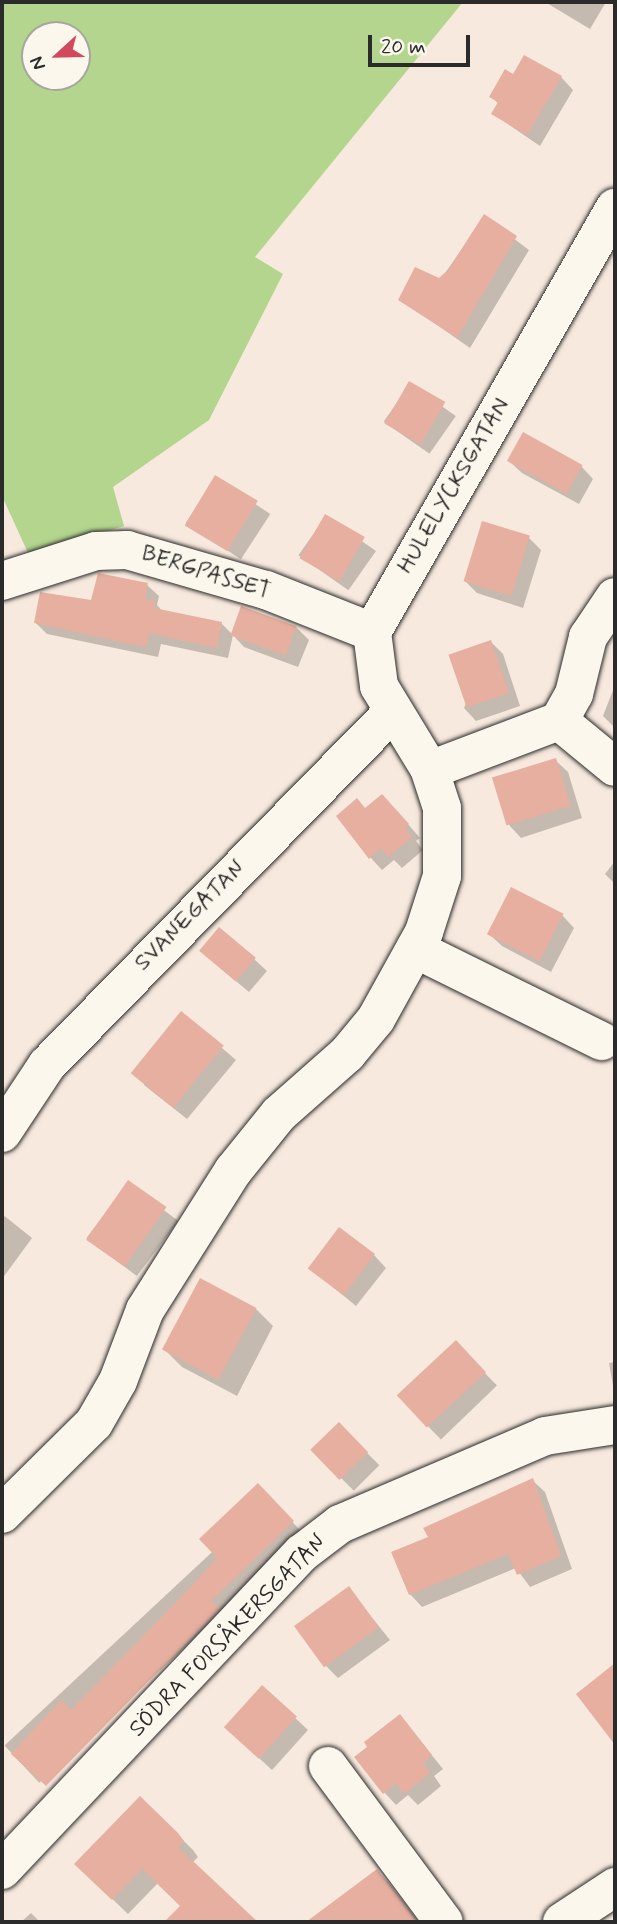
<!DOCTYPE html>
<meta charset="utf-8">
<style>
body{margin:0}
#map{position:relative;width:617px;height:1924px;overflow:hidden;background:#f7e9dd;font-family:Mynerve,sans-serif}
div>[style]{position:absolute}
.green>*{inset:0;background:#b4d58e}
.shadow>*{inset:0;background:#0003;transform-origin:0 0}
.building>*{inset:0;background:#e7af9f;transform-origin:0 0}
.roads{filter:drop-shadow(0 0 2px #2b2b2b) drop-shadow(0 0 2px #2b2b2b)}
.minor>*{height:38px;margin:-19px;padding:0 19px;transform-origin:19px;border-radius:19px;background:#fbf7ec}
span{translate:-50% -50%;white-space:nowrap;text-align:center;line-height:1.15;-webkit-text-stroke:6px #fbf7ec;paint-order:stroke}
.street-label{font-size:23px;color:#2b2b2b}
.frame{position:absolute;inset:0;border:4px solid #2b2b2b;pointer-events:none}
.north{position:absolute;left:21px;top:21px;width:70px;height:70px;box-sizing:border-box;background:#fbf7ec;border:2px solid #a8a59f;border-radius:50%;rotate:248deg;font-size:19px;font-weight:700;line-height:28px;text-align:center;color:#2b2b2b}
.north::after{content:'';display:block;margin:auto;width:24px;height:32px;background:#d1495b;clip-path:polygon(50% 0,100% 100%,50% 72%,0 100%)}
.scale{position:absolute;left:368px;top:35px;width:102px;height:32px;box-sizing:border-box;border:4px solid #2b2b2b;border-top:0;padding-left:9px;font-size:21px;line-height:24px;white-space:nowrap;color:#2b2b2b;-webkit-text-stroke:5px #fbf7ec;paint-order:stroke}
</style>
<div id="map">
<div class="green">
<i style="clip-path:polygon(evenodd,2px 2px,463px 2px,255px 257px,283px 274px,209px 420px,113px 487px,124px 526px,29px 555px,2px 496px,2px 2px,35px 35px,77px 35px,77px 77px,35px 77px,35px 35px)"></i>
</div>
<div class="shadow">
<i style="clip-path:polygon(545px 2px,606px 2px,590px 29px)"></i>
<i style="clip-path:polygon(514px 76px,561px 77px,573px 90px,540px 146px,493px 114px,499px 104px,491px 97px)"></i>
<i style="clip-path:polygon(485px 217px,529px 250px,470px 348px,400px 299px,440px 280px)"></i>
<i style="left:410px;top:384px;width:56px;height:46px;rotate:35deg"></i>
<i style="clip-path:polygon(509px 461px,581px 466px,593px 479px,579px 504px,522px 473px)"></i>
<i style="left:215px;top:478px;width:66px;height:54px;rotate:33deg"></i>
<i style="left:326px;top:516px;width:61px;height:48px;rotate:35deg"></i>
<i style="clip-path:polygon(529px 538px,541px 550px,523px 608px,477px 593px,465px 581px)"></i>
<i style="clip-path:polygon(147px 585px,159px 596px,157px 605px,163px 612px,221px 623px,232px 634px,296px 627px,309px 640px,298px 667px,244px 647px,233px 635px,228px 658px,161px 644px,158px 657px,47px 634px,36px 623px)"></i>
<i style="clip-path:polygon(491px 642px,503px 654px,520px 706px,476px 721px,464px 708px)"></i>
<i style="clip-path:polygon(615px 685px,615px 728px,603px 716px)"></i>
<i style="clip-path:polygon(555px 760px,568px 772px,582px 818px,521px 838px,509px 825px)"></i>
<i style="clip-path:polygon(394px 808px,420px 838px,416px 841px,423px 850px,402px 868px,394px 860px,382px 870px,370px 857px,366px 810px)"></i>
<i style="clip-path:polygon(615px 861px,615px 884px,605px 874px)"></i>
<i style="clip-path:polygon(562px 915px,574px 928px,551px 972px,502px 946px,489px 934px)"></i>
<i style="clip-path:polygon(254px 959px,267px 971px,249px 992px,213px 962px)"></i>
<i style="clip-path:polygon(181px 1013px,236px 1060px,187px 1119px,144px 1085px)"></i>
<i style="left:128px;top:1183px;width:63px;height:69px;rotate:37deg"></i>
<i style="clip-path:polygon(2px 1214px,32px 1238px,2px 1279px)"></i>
<i style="clip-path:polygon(374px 1255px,386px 1268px,356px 1306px,310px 1268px)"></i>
<i style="clip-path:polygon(256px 1309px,273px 1326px,237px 1396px,182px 1367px,165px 1350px)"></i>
<i style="left:456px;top:1343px;width:59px;height:78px;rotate:46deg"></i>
<i style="clip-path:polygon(615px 1362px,615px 1397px,609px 1363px)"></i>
<i style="left:339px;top:1425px;width:57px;height:36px;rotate:45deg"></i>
<i style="clip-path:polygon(532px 1480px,545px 1492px,572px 1569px,530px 1587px,516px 1568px,422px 1607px,410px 1594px,430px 1538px)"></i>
<i style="left:270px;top:1498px;width:51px;height:363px;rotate:47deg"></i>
<i style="clip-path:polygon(349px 1589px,390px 1640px,338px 1678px,326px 1666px)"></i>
<i style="clip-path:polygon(262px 1687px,308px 1730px,272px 1770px,238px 1739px)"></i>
<i style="clip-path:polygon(400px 1716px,443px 1769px,434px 1776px,441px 1786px,418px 1805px,408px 1795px,396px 1805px,384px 1792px)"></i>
<i style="clip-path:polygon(140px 1798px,193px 1850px,198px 1857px,192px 1863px,255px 1922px,167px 1922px,182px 1906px,158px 1883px,128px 1914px,76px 1864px)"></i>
<i style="clip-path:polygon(377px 1871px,389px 1883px,419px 1922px,351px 1922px,336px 1902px)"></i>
<i style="clip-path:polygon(31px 1913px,40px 1922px,21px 1922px)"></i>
</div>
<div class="building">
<i style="clip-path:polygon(524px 55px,562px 76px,527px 135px,491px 114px,498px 102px,489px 97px,505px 69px,513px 74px)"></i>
<i style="clip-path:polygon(484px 214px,517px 236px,457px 338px,398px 300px,415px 267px,439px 278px,448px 270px)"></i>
<i style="left:409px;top:381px;width:42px;height:49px;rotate:30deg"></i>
<i style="left:523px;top:432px;width:68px;height:33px;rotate:29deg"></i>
<i style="left:215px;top:475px;width:50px;height:59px;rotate:31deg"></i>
<i style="left:325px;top:514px;width:46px;height:51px;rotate:30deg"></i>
<i style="left:482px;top:521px;width:50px;height:63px;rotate:17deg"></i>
<i style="clip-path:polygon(98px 573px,148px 583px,145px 599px,155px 601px,154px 608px,222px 622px,217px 648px,149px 633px,147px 646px,135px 645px,34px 623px,40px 592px,91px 600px)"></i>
<i style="left:241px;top:606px;width:59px;height:31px;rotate:20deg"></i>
<i style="left:491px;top:640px;width:56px;height:45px;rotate:71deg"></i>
<i style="left:556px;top:758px;width:50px;height:67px;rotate:73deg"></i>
<i style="clip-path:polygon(382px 794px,409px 824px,405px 828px,412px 837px,388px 857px,381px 848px,369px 859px,336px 816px,357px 798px,365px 808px)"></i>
<i style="left:511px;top:887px;width:59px;height:53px;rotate:27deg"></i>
<i style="left:219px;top:927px;width:48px;height:31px;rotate:40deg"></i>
<i style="left:181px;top:1011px;width:55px;height:80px;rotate:39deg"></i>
<i style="left:128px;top:1180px;width:47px;height:73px;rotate:35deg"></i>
<i style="left:339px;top:1227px;width:45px;height:52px;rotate:37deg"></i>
<i style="left:200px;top:1278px;width:64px;height:81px;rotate:28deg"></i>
<i style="left:456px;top:1340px;width:44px;height:81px;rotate:47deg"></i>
<i style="left:339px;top:1422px;width:42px;height:40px;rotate:46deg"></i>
<i style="clip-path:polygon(533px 1478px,561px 1556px,517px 1575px,508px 1554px,409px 1595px,391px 1552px,428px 1537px,423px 1528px)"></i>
<i style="clip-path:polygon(258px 1483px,294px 1521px,211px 1601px,220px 1608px,46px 1786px,11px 1754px,61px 1700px,71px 1710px,180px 1598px,217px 1558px,199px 1539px)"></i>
<i style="left:349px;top:1586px;width:51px;height:68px;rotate:54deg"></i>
<i style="clip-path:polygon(615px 1663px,615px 1745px,576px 1694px)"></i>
<i style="left:262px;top:1685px;width:47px;height:57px;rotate:42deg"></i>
<i style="clip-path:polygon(400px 1714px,432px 1755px,423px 1763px,430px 1773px,404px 1794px,396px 1783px,383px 1794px,354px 1757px,367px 1747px,364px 1742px)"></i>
<i style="clip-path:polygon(140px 1796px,178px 1833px,184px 1841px,178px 1847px,258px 1922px,164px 1922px,180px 1906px,142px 1869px,112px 1900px,74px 1864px)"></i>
<i style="clip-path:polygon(377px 1869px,417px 1922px,306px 1922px)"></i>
</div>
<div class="roads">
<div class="minor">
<i style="left:2px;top:581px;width:99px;rotate:-17.7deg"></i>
<i style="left:96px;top:551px;width:31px;rotate:-2deg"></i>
<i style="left:127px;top:550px;width:145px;rotate:16.1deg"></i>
<i style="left:266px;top:590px;width:114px;rotate:21.6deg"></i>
<i style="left:559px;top:721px;width:72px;rotate:39.4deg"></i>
<i style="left:430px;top:770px;width:138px;rotate:-20.8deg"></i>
<i style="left:559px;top:721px;width:31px;rotate:-61deg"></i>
<i style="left:574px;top:694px;width:59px;rotate:-76.2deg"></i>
<i style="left:588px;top:637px;width:48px;rotate:-56deg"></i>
<i style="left:415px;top:949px;width:208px;rotate:26.3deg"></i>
<i style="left:2px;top:1133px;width:82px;rotate:-56.5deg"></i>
<i style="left:47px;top:1065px;width:494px;rotate:-45.6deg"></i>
<i style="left:2px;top:1514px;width:129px;rotate:-44.7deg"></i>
<i style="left:94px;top:1423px;width:48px;rotate:-60.3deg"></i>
<i style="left:118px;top:1381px;width:76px;rotate:-69.2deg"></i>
<i style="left:145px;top:1310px;width:165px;rotate:-57.7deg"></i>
<i style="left:233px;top:1171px;width:73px;rotate:-51.1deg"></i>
<i style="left:279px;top:1114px;width:91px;rotate:-41.4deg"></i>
<i style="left:347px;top:1054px;width:45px;rotate:-50.4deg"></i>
<i style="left:376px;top:1019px;width:99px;rotate:-61.1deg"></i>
<i style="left:424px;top:932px;width:59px;rotate:-72.2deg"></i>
<i style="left:442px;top:876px;width:68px;rotate:-90deg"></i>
<i style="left:442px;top:808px;width:40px;rotate:-108deg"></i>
<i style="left:430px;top:770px;width:98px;rotate:-121.3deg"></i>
<i style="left:379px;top:686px;width:54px;rotate:-97.4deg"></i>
<i style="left:372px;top:632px;width:489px;rotate:-60.2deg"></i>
<i style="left:328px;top:1766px;width:194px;rotate:53.4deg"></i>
<i style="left:2px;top:1870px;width:436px;rotate:-46.6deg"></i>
<i style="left:302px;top:1553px;width:48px;rotate:-37.3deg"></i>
<i style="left:340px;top:1524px;width:223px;rotate:-23.2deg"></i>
<i style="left:545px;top:1436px;width:71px;rotate:-8.9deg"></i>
<i style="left:562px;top:1922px;width:64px;rotate:-33.4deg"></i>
</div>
</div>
<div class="street-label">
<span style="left:454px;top:486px;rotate:-60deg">HULELYCKSGATAN</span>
<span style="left:206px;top:573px;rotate:17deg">BERGPASSET</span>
<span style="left:190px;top:916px;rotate:-45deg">SVANEGATAN</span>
<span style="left:228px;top:1636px;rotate:-46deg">SÖDRA FORSÅKERSGATAN</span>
</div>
<div class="frame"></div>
<div class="north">N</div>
<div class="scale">20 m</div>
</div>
